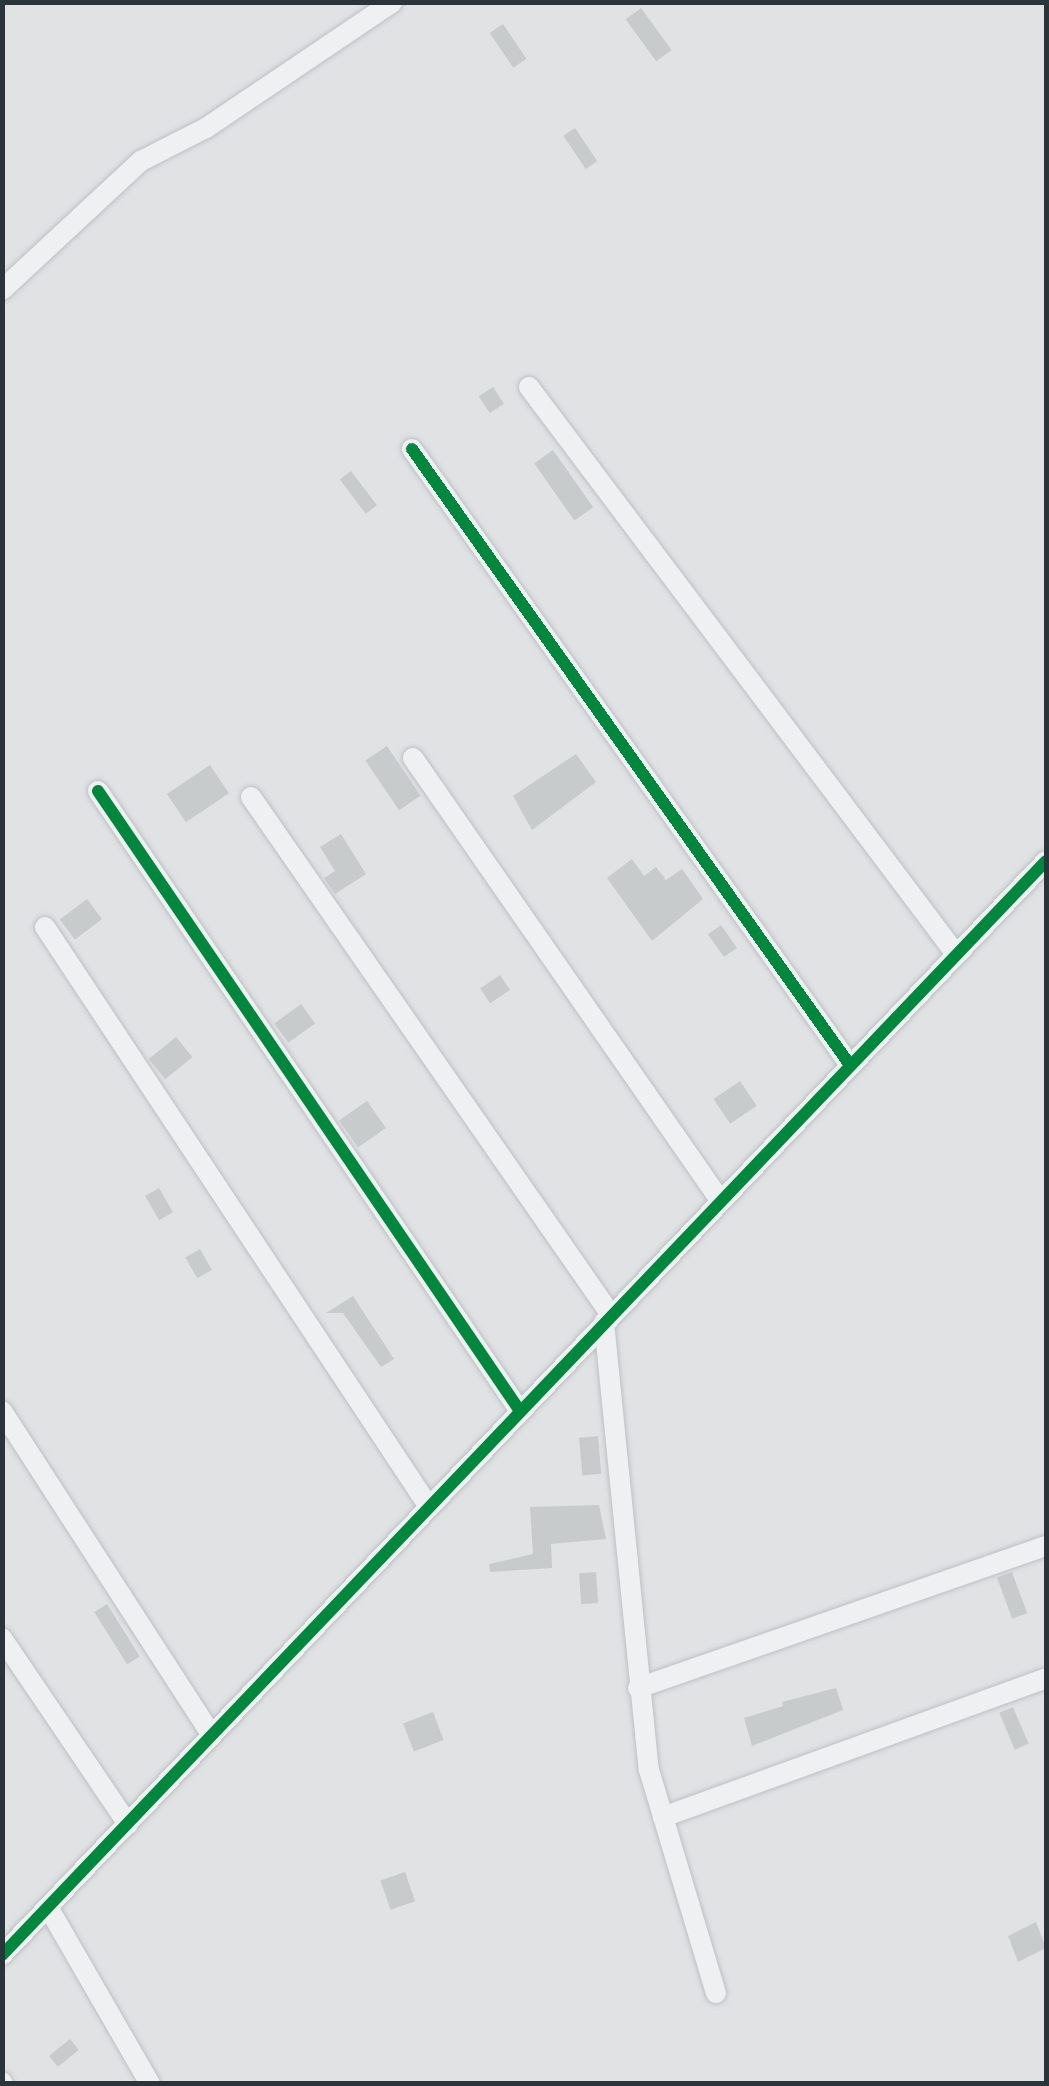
<!DOCTYPE html>
<style>
body{margin:0}
#map{position:relative;width:1049px;height:2086px;overflow:hidden;background:#e0e2e4;font-family:"PT Sans Narrow",sans-serif}
div>[style]{position:absolute}
.building>*{inset:0;background:#c8cbcc;transform-origin:0 0}
.roads{filter:drop-shadow(0 0 2px #bec0c2) drop-shadow(0 0 2px #bec0c2)}
.minor>*{height:20px;margin:-10px;padding:0 10px;transform-origin:10px;border-radius:10px;background:#eff0f1}
.cycleway>*{height:12px;margin:-6px;padding:0 6px;transform-origin:6px;border-radius:6px;background:#00873e}
span{translate:-50% -50%;white-space:nowrap;text-align:center;line-height:1.15;-webkit-text-stroke:8px #edf2f4;paint-order:stroke}
.frame{position:absolute;inset:0;border:5px solid #29353b;pointer-events:none}
</style>
<div id="map">
<div class="building">
<i style="left:641px;top:8px;width:52px;height:19px;rotate:54deg"></i>
<i style="left:503px;top:24px;width:42px;height:16px;rotate:56deg"></i>
<i style="left:575px;top:128px;width:40px;height:14px;rotate:56deg"></i>
<i style="left:493px;top:387px;width:20px;height:17px;rotate:57deg"></i>
<i style="left:553px;top:450px;width:70px;height:23px;rotate:55deg"></i>
<i style="left:351px;top:471px;width:43px;height:14px;rotate:53deg"></i>
<i style="left:387px;top:746px;width:60px;height:26px;rotate:56deg"></i>
<i style="clip-path:polygon(576px 754px,596px 782px,532px 830px,513px 796px)"></i>
<i style="left:210px;top:765px;width:34px;height:52px;rotate:56deg"></i>
<i style="clip-path:polygon(341px 834px,366px 874px,335px 894px,324px 878px,335px 871px,320px 847px)"></i>
<i style="clip-path:polygon(632px 859px,644px 876px,656px 867px,666px 880px,682px 869px,703px 899px,652px 941px,607px 878px)"></i>
<i style="left:87px;top:899px;width:25px;height:34px;rotate:53deg"></i>
<i style="left:721px;top:925px;width:28px;height:16px;rotate:55deg"></i>
<i style="left:500px;top:975px;width:18px;height:24px;rotate:56deg"></i>
<i style="left:301px;top:1004px;width:24px;height:33px;rotate:54deg"></i>
<i style="left:176px;top:1037px;width:26px;height:35px;rotate:51deg"></i>
<i style="left:740px;top:1081px;width:30px;height:32px;rotate:56deg"></i>
<i style="left:367px;top:1101px;width:33px;height:34px;rotate:55deg"></i>
<i style="left:159px;top:1188px;width:28px;height:16px;rotate:60deg"></i>
<i style="left:200px;top:1249px;width:24px;height:17px;rotate:60deg"></i>
<i style="clip-path:polygon(353px 1296px,394px 1359px,381px 1367px,343px 1313px,326px 1313px)"></i>
<i style="left:598px;top:1436px;width:38px;height:19px;rotate:85deg"></i>
<i style="clip-path:polygon(599px 1505px,606px 1539px,551px 1544px,552px 1568px,490px 1572px,489px 1564px,533px 1554px,530px 1507px)"></i>
<i style="left:596px;top:1572px;width:31px;height:17px;rotate:86deg"></i>
<i style="left:1012px;top:1572px;width:44px;height:16px;rotate:70deg"></i>
<i style="left:107px;top:1604px;width:62px;height:15px;rotate:58deg"></i>
<i style="clip-path:polygon(836px 1688px,843px 1710px,752px 1746px,744px 1718px,783px 1706px,782px 1702px)"></i>
<i style="left:1013px;top:1707px;width:40px;height:15px;rotate:67deg"></i>
<i style="left:433px;top:1712px;width:30px;height:32px;rotate:69deg"></i>
<i style="left:405px;top:1872px;width:31px;height:26px;rotate:71deg"></i>
<i style="clip-path:polygon(1036px 1922px,1046px 1948px,1018px 1962px,1008px 1936px)"></i>
<i style="left:70px;top:2039px;width:14px;height:27px;rotate:51deg"></i>
</div>
<div class="roads">
<div class="minor">
<i style="left:2px;top:290px;width:190px;rotate:-42.9deg"></i>
<i style="left:141px;top:161px;width:73px;rotate:-26.9deg"></i>
<i style="left:206px;top:128px;width:225px;rotate:-34deg"></i>
<i style="left:529px;top:387px;width:710px;rotate:53.02deg"></i>
<i style="left:412px;top:449px;width:756px;rotate:54.59deg"></i>
<i style="left:413px;top:758px;width:538px;rotate:55.22deg"></i>
<i style="left:98px;top:791px;width:750px;rotate:55.76deg"></i>
<i style="left:251px;top:797px;width:631px;rotate:55.2deg"></i>
<i style="left:45px;top:927px;width:696px;rotate:56.49deg"></i>
<i style="left:604px;top:1322px;width:450px;rotate:84.3deg"></i>
<i style="left:649px;top:1770px;width:233px;rotate:73.3deg"></i>
<i style="left:2px;top:1411px;width:386px;rotate:57.1deg"></i>
<i style="left:2px;top:1638px;width:225px;rotate:55.9deg"></i>
<i style="left:638px;top:1688px;width:432px;rotate:-19.2deg"></i>
<i style="left:663px;top:1817px;width:407px;rotate:-19.9deg"></i>
<i style="left:48px;top:1907px;width:204px;rotate:60deg"></i>
<i style="left:2px;top:1955px;width:1512px;rotate:-46.34deg"></i>
<i style="left:2px;top:2082px;width:2px;rotate:63deg"></i>
</div>
</div>
<div class="cycleway">
<i style="left:412px;top:449px;width:756px;rotate:54.59deg"></i>
<i style="left:98px;top:791px;width:750px;rotate:55.76deg"></i>
<i style="left:2px;top:1955px;width:1512px;rotate:-46.34deg"></i>
</div>
<div class="frame"></div>
</div>
